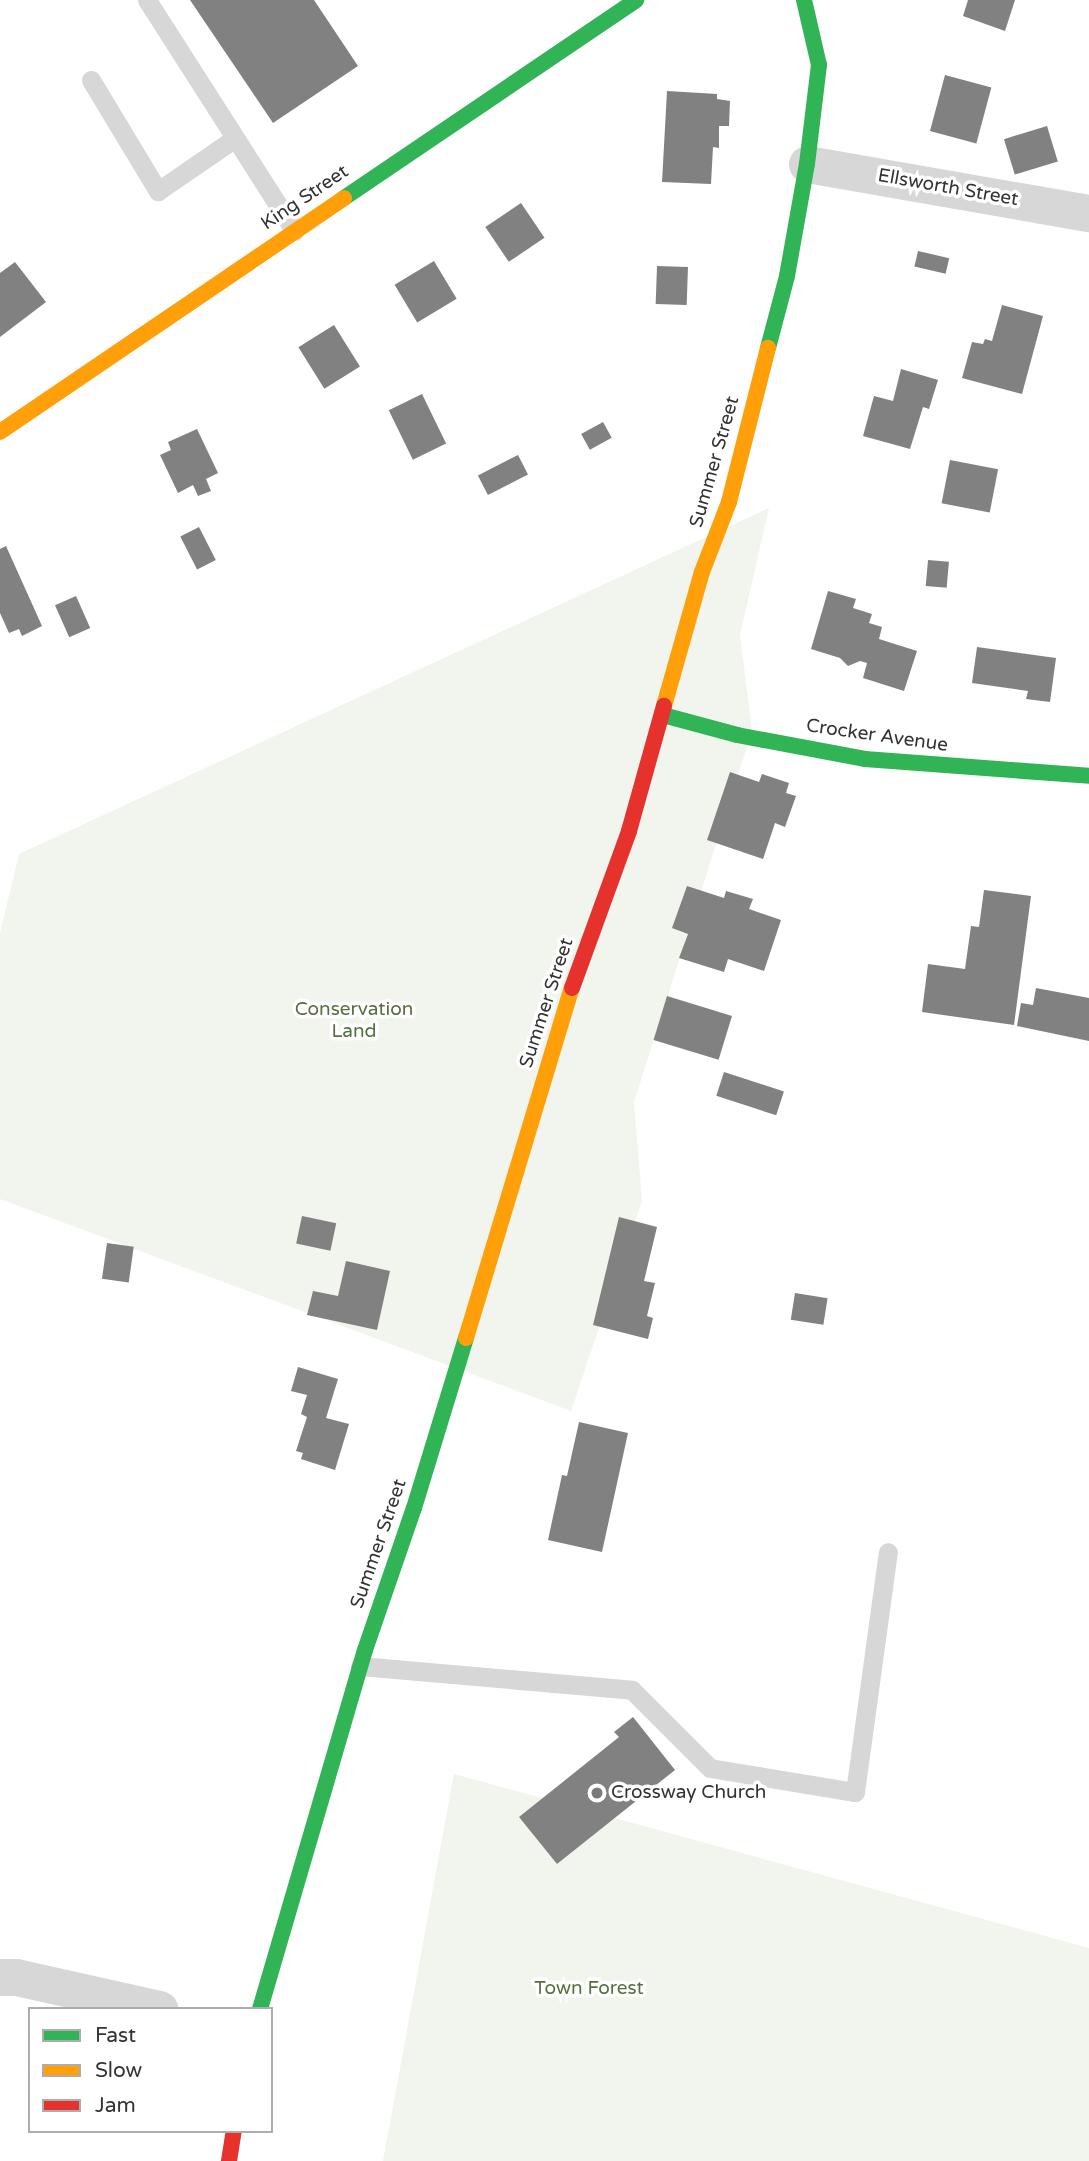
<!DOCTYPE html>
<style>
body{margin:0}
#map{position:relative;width:1089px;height:2161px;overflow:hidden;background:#fff;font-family:"Varela Round",sans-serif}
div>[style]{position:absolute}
.green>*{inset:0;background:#f1f5ed}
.building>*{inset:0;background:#818181;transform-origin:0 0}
.lane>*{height:19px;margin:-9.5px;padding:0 9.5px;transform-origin:9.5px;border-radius:9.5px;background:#d7d7d7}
.street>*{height:37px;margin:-18.5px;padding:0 18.5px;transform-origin:18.5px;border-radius:18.5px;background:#d7d7d7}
.fast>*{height:16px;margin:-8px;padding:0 8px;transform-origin:8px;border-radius:8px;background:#30b455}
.slow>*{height:16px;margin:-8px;padding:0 8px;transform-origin:8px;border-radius:8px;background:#ff9f0a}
.jam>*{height:16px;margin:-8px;padding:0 8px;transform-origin:8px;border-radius:8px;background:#e5322d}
.dots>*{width:19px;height:19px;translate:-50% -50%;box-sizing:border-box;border:4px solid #fff;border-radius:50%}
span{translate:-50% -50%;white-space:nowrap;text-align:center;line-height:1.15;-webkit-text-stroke:7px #fff;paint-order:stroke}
.street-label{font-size:19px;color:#333}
.park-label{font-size:19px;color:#56703f}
.poi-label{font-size:19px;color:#333}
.left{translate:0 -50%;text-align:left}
.legend{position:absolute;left:28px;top:2007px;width:245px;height:126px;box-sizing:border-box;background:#fff;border:2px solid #adadad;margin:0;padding:9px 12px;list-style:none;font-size:21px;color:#333}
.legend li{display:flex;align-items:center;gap:14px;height:35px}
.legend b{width:35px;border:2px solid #adadad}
</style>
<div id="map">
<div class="green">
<i style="clip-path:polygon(769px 508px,740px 635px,752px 731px,634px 1102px,642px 1201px,571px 1411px,0 1199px,0 933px,19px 854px)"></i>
<i style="clip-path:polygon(454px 1774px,1089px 1948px,1089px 2161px,383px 2161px)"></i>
</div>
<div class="building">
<i style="clip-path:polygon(190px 0,314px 0,358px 66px,273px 123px)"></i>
<i style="clip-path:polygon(968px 0,1015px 0,1005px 31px,963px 16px)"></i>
<i style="left:945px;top:75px;width:48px;height:58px;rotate:15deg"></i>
<i style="clip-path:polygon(667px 91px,717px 94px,717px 99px,730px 101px,729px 126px,719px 126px,719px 148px,713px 147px,711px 184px,662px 182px)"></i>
<i style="left:1047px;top:126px;width:37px;height:45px;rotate:73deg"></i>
<i style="left:521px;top:203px;width:42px;height:43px;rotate:56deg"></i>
<i style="left:918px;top:251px;width:32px;height:16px;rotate:13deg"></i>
<i style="left:434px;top:261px;width:44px;height:46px;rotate:59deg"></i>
<i style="clip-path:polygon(15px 262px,46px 302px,0 337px,0 273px)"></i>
<i style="left:657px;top:266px;width:31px;height:38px;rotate:2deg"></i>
<i style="clip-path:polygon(1002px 305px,1043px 316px,1022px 394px,962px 378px,972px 342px,983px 344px,985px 339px,992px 341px)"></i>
<i style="left:334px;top:325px;width:49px;height:42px;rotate:58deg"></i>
<i style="clip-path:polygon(901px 369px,938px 380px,929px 409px,923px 407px,910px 449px,863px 436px,874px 396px,893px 401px)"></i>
<i style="left:422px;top:394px;width:55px;height:37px;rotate:64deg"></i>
<i style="left:603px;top:422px;width:18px;height:25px;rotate:61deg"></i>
<i style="clip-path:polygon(197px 429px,218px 473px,206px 479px,211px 491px,198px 496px,193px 485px,178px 493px,160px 455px,171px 450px,168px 442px)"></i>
<i style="left:518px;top:455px;width:22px;height:45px;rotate:63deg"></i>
<i style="left:950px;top:460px;width:49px;height:44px;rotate:11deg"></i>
<i style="left:199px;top:527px;width:37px;height:21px;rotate:63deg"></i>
<i style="clip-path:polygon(6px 546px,42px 626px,22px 636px,19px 629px,9px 633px,0 613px,0 549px)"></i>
<i style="left:928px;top:560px;width:21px;height:26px;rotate:5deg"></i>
<i style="clip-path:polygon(828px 591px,856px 599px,853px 608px,872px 614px,869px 623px,882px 627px,879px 639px,917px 651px,904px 691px,863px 678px,867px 663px,860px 661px,848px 666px,840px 658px,811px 649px)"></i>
<i style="left:76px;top:596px;width:35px;height:23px;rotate:66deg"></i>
<i style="clip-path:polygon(977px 647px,1056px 658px,1050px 702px,1026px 699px,1028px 691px,972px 683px)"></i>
<i style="clip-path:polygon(730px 772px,759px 782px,762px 774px,789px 783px,786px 793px,796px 796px,785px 827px,775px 823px,763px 859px,707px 840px)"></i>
<i style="clip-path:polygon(687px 886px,724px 898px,726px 891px,753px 899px,749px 909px,781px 920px,764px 971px,728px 959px,724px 972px,679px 958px,688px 934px,672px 928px)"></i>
<i style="clip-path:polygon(984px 890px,1031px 896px,1014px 1025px,922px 1012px,928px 964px,965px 969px,971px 926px,979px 927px)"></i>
<i style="clip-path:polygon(1036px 988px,1089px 998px,1089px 1041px,1017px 1026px,1021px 1003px,1033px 1005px)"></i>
<i style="left:667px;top:996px;width:68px;height:46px;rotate:17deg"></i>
<i style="left:724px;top:1072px;width:63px;height:25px;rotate:18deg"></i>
<i style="left:302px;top:1216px;width:35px;height:28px;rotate:12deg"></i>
<i style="clip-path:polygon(619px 1217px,657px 1227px,644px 1281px,655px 1283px,647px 1316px,653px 1318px,648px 1339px,593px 1325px)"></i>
<i style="left:107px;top:1243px;width:27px;height:36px;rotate:8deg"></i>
<i style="clip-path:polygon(346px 1261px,390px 1271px,377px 1330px,307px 1315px,313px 1291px,338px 1296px)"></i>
<i style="left:795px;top:1293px;width:33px;height:27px;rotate:9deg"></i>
<i style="clip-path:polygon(298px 1367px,338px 1379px,326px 1418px,349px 1424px,335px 1470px,301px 1459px,303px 1453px,296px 1451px,307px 1417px,301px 1414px,307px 1395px,291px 1391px)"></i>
<i style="clip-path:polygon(579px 1422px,628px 1433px,602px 1552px,548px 1540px,562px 1475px,567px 1476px)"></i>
<i style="clip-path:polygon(633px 1717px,675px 1770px,557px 1864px,519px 1817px,619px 1737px,614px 1732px)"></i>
</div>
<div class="lane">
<i style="left:147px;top:0;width:274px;rotate:57.4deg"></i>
<i style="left:91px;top:80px;width:130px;rotate:58.9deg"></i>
<i style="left:158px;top:191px;width:93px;rotate:-34.5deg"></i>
<i style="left:360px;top:1666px;width:273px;rotate:5deg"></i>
<i style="left:632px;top:1690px;width:110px;rotate:45deg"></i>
<i style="left:710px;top:1768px;width:147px;rotate:9.4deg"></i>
<i style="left:855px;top:1792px;width:242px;rotate:-82.2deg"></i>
</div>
<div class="street">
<i style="left:807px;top:164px;width:286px;rotate:9.9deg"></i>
<i style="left:0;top:1977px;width:16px"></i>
<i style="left:16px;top:1977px;width:147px;rotate:12.6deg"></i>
</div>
<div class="fast">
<i style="left:344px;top:198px;width:353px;rotate:-34.1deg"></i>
<i style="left:768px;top:348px;width:74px;rotate:-75.2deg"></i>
<i style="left:787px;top:276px;width:114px;rotate:-79.9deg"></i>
<i style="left:807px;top:164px;width:100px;rotate:-83.1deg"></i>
<i style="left:819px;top:65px;width:67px;rotate:-103deg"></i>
<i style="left:663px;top:715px;width:77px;rotate:15.1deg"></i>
<i style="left:737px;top:735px;width:130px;rotate:10.6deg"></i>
<i style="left:865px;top:759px;width:225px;rotate:4.3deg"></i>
<i style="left:260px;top:2009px;width:374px;rotate:-73.7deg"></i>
<i style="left:365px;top:1650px;width:150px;rotate:-71deg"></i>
<i style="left:414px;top:1508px;width:178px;rotate:-73deg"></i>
</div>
<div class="slow">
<i style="left:0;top:432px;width:416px;rotate:-34.2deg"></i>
<i style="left:664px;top:706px;width:139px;rotate:-74.2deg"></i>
<i style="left:702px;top:572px;width:75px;rotate:-68.9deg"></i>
<i style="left:729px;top:502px;width:159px;rotate:-75.8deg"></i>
<i style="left:466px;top:1338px;width:366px;rotate:-73.2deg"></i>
</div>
<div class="jam">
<i style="left:572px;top:988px;width:167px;rotate:-70deg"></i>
<i style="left:629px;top:831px;width:130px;rotate:-74.4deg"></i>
<i style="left:229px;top:2161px;width:30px;rotate:-81deg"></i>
</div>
<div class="dots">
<i style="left:597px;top:1793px;background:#7a7a7a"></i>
</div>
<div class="street-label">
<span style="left:948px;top:188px;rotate:10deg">Ellsworth Street</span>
<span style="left:305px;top:198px;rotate:-34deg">King Street</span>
<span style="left:715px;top:462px;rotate:-74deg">Summer Street</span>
<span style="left:877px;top:736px;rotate:8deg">Crocker Avenue</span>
<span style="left:547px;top:1003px;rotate:-72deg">Summer Street</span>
<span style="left:379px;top:1544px;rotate:-71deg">Summer Street</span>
</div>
<div class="park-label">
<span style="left:354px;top:1021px">Conservation<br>Land</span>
<span style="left:589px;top:1989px">Town Forest</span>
</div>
<div class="poi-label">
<span class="left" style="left:611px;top:1793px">Crossway Church</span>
</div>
<ul class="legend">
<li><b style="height:9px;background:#30b455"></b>Fast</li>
<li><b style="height:9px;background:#ff9f0a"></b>Slow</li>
<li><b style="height:9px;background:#e5322d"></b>Jam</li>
</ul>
</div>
